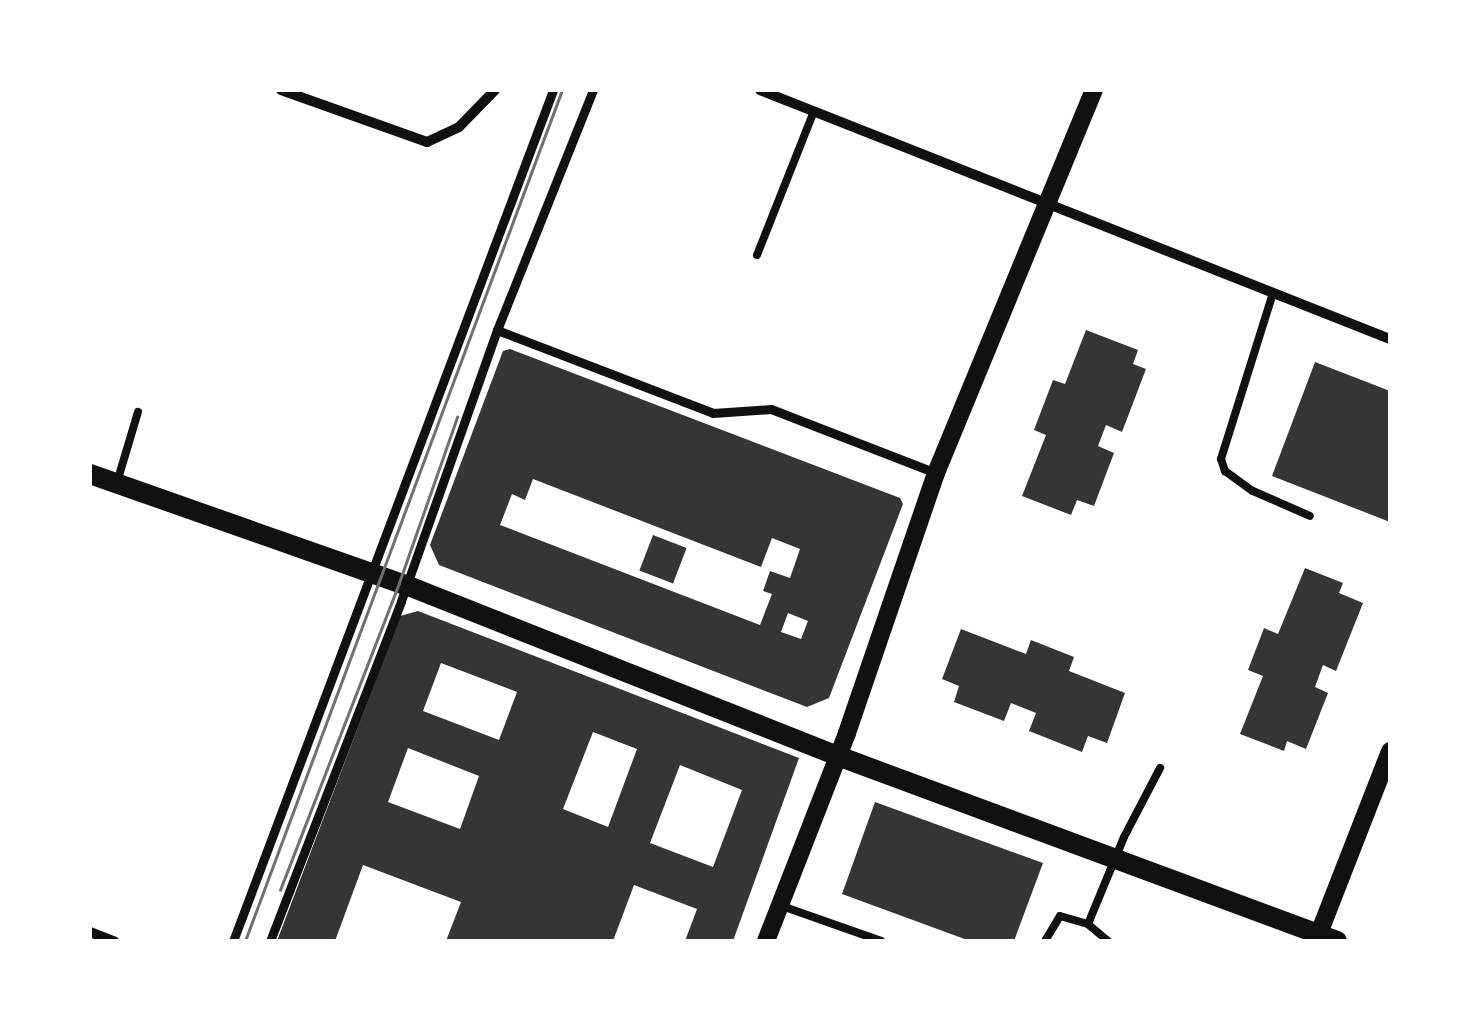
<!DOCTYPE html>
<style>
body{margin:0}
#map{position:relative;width:1480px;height:1031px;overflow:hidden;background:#fff;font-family:"DejaVu Sans",sans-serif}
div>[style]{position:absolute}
.building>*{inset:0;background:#353535;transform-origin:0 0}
.service>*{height:8px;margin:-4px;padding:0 4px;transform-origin:4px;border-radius:4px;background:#111}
.pedestrian>*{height:9px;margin:-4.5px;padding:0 4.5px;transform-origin:4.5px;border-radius:4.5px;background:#111}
.minor>*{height:10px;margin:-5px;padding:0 5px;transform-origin:5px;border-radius:5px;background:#111}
.tertiary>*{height:18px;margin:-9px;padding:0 9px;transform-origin:9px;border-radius:9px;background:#111}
.secondary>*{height:20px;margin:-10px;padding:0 10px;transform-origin:10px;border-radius:10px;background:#111}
.tram>*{height:2.5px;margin:-1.25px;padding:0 1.25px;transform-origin:1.25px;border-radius:1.25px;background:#707070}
span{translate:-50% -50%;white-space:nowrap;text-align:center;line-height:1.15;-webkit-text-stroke:8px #fff;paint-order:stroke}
.frame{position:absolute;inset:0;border:92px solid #fff;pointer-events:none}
</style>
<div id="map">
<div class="building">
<i style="clip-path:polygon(1086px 330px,1138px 350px,1133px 364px,1146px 369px,1122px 432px,1106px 425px,1098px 446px,1114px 453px,1094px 506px,1077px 500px,1071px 515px,1022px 496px,1046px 435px,1034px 430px,1053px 380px,1065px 384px)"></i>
<i style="clip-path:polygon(evenodd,510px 349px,900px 498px,903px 504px,829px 698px,807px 707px,439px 565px,430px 545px,503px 351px,510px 349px,533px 479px,761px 567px,772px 538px,800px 549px,790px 578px,770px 571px,763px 591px,772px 594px,760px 625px,500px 525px,512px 494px,525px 500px,533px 479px,510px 349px,788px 613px,808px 621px,801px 639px,781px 632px,788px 613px)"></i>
<i style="clip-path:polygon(1315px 362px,1390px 391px,1390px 522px,1272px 476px)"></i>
<i style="left:653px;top:535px;width:36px;height:38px;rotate:21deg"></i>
<i style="clip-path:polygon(1305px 568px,1343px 583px,1339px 593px,1363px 603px,1336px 671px,1323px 665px,1315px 687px,1328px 693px,1306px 749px,1287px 741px,1284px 751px,1240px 734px,1263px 676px,1248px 670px,1264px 628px,1278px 634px)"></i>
<i style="clip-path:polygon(evenodd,418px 611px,799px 758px,733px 941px,685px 941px,697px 909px,634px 885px,613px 941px,446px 941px,461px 902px,363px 865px,335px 941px,277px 941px,400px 616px,418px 611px,441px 663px,517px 692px,499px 740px,423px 711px,441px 663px,418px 611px,593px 732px,637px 749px,608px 827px,563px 809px,593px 732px,418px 611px,408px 748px,479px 776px,460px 829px,388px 802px,408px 748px,418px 611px,680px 765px,742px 790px,713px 867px,650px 843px,680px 765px)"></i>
<i style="clip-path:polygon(961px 629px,1026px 654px,1031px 640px,1074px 657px,1069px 671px,1125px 693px,1107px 743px,1088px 736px,1082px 752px,1029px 731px,1036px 713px,1011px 703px,1004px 721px,954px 702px,959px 686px,942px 679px)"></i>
<i style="clip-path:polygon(875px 802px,1043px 863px,1014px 941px,970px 941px,842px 894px)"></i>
</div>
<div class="service">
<i style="left:757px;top:255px;width:155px;rotate:-68.4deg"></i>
<i style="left:1273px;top:293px;width:174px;rotate:107.4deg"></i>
<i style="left:1221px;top:459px;width:13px;rotate:72deg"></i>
<i style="left:1225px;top:471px;width:34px;rotate:36deg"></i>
<i style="left:1253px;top:491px;width:62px;rotate:23.7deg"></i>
<i style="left:118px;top:479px;width:70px;rotate:-73.4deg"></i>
<i style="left:779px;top:905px;width:108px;rotate:19.4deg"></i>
<i style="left:1045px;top:941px;width:29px;rotate:-59deg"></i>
<i style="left:1060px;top:916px;width:29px;rotate:16deg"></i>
<i style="left:1108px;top:941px;width:26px;rotate:-140deg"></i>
<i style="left:1088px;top:924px;width:94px;rotate:-67.5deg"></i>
<i style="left:1124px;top:837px;width:78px;rotate:-62.4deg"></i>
</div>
<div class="pedestrian">
<i style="left:497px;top:330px;width:231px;rotate:21deg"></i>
<i style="left:713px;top:413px;width:58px;rotate:-3.9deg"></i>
<i style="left:771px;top:409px;width:177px;rotate:21.2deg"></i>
<i style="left:233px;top:941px;width:909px;rotate:-69.39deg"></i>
<i style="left:270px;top:941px;width:364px;rotate:-68.9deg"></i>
<i style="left:401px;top:601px;width:288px;rotate:-70.5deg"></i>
<i style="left:497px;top:330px;width:258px;rotate:-68.2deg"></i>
</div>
<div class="minor">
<i style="left:281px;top:90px;width:155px;rotate:19.6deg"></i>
<i style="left:427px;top:142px;width:35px;rotate:-25deg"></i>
<i style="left:459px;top:127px;width:52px;rotate:-45.8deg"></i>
<i style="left:760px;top:90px;width:677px;rotate:21.57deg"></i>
<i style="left:90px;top:932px;width:26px;rotate:21deg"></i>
</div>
<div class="tertiary">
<i style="left:766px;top:941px;width:223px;rotate:-68.7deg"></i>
<i style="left:847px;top:733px;width:275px;rotate:-71.1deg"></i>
<i style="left:936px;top:473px;width:414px;rotate:-67.6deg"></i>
<i style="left:1316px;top:941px;width:204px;rotate:-68.7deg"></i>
</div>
<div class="secondary">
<i style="left:90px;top:474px;width:335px;rotate:19.4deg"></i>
<i style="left:406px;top:585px;width:465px;rotate:21.6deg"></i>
<i style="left:838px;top:756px;width:532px;rotate:20.34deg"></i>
</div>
<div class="tram">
<i style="left:280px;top:890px;width:329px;rotate:-68.8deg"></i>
<i style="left:399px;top:583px;width:176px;rotate:-70.7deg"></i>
<i style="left:245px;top:941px;width:908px;rotate:-69.57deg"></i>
</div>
<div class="frame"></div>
</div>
